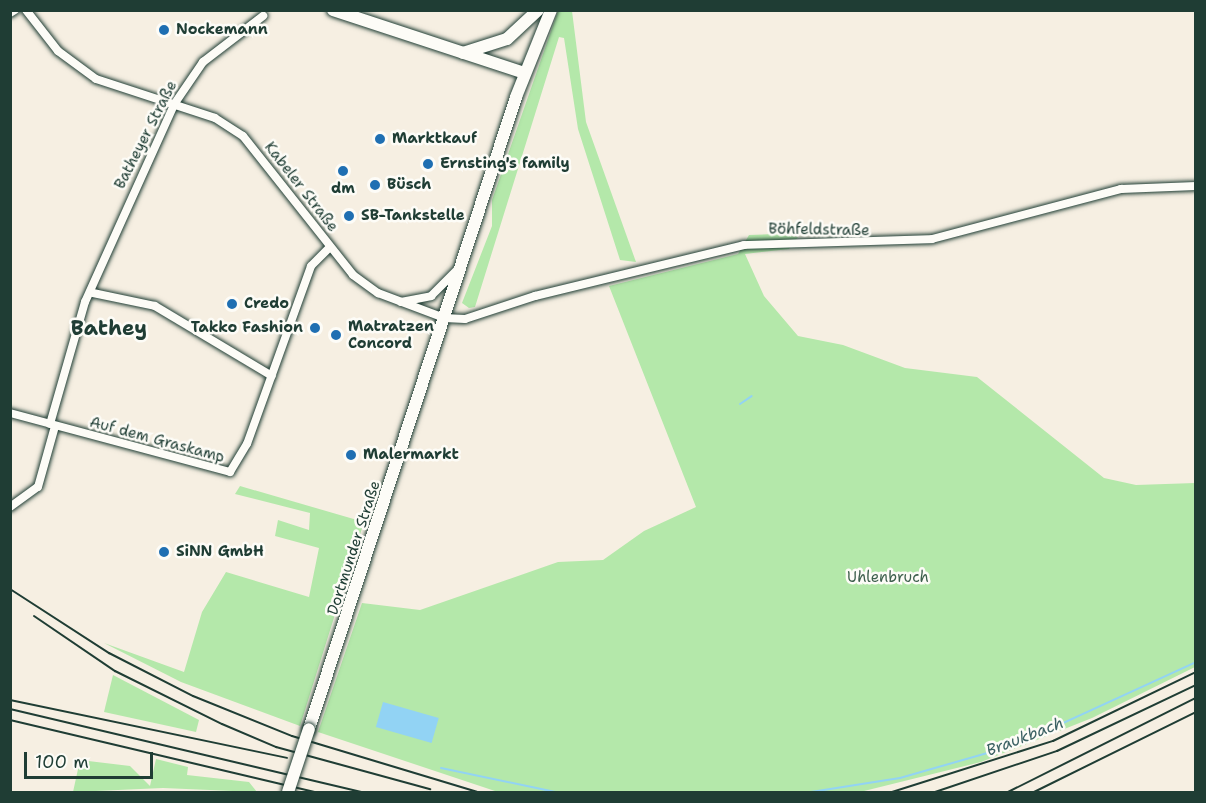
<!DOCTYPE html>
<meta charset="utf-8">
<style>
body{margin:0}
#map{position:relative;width:1206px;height:803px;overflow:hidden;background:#f6efe2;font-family:"Shantell Sans",sans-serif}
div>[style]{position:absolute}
.green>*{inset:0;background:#b4e8aa}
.water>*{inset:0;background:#92d3f4;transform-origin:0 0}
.stream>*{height:2px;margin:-1px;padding:0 1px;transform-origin:1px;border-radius:1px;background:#92d3f4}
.roads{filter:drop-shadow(0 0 2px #1f3d34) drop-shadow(0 0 2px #1f3d34)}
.minor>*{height:8px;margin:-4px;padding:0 4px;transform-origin:4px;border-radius:4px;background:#fdfcf7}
.secondary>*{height:12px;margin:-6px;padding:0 6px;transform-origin:6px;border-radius:6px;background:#fdfcf7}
.rail>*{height:2px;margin:-1px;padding:0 1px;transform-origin:1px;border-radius:1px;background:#1f3d34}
.bridges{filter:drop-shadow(0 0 2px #1f3d34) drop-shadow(0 0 2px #1f3d34)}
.secondary-bridge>*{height:12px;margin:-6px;padding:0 6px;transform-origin:6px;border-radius:6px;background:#fdfcf7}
.dots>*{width:16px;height:16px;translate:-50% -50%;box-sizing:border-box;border:3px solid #fdfcf7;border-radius:50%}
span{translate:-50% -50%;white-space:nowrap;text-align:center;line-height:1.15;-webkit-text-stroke:5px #fdfcf7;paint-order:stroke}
.poi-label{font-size:15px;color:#1f3d34;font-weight:700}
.left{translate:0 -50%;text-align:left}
.right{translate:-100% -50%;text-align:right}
.street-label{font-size:15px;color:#1f3d34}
.park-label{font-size:15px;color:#3d5f4c}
.water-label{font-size:16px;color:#3c6264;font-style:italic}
.district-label{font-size:21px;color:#1f3d34;font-weight:700}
.frame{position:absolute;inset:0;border:12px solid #1f3d34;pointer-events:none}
.scale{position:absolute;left:24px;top:752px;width:129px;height:27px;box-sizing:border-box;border:3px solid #1f3d34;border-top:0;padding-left:8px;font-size:18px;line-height:21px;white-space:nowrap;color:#1f3d34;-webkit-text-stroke:4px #fdfcf7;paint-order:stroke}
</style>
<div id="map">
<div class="green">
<i style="clip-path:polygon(558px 11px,572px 11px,586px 122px,636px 262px,620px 260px,578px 129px,564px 38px,559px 37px,475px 307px,469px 308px,462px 303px,492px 226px,492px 200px)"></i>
<i style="clip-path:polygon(774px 234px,798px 237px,789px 249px,745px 254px,764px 296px,798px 336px,843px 345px,905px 368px,977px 377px,1104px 478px,1136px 485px,1195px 483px,1195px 667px,1092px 718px,981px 762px,860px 792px,498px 792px,318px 732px,362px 603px,420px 610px,558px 562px,603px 560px,644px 531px,696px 507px,609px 286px,738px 254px,749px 235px)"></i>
<i style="clip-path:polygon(240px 486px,364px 522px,300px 726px,181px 682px,104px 643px,184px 672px,202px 612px,226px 572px,309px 597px,319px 548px,275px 536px,278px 520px,309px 530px,310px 513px,235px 494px)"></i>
<i style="clip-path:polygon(113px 675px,199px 720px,196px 732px,104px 712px)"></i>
<i style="clip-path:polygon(156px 759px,188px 767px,187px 775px,249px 782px,257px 792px,163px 788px,73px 792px,80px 760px,130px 766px,150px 786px)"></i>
</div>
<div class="water">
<i style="left:383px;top:702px;width:58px;height:26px;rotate:16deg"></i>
</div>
<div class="stream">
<i style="left:740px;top:404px;width:14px;rotate:-34deg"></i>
<i style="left:441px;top:768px;width:117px;rotate:11.8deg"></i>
<i style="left:811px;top:792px;width:90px;rotate:-8.9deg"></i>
<i style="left:900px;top:778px;width:120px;rotate:-16deg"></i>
<i style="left:1015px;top:745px;width:199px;rotate:-24.6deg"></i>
</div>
<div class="roads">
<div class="minor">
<i style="left:26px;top:10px;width:52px;rotate:52deg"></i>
<i style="left:58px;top:51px;width:47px;rotate:36.4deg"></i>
<i style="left:96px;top:79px;width:125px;rotate:18.1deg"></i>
<i style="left:215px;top:118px;width:33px;rotate:33deg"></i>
<i style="left:243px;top:136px;width:177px;rotate:51.6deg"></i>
<i style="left:353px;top:275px;width:31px;rotate:36deg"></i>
<i style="left:378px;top:293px;width:71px;rotate:20.7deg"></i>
<i style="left:444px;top:318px;width:21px;rotate:3deg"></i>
<i style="left:465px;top:319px;width:74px;rotate:-18.2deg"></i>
<i style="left:535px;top:296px;width:215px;rotate:-13.7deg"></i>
<i style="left:744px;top:245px;width:188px;rotate:-1.8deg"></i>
<i style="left:932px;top:239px;width:196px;rotate:-14.8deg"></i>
<i style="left:1121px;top:189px;width:75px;rotate:-2.3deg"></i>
<i style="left:10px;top:13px;width:6px;rotate:-31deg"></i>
<i style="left:93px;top:293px;width:63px;rotate:11.8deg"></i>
<i style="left:155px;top:306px;width:136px;rotate:30.9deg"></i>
<i style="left:401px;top:302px;width:31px;rotate:-11deg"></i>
<i style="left:431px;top:296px;width:37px;rotate:-45deg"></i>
<i style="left:10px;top:413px;width:228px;rotate:15deg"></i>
<i style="left:230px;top:472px;width:33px;rotate:-59deg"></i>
<i style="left:247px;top:444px;width:189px;rotate:-70.2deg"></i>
<i style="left:311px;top:266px;width:27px;rotate:-45deg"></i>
<i style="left:50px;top:424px;width:127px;rotate:-74deg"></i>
<i style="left:85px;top:302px;width:218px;rotate:-65.7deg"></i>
<i style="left:175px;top:103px;width:50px;rotate:-55.7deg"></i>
<i style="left:203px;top:62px;width:76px;rotate:-37.5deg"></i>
<i style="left:10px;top:507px;width:34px;rotate:-36deg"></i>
<i style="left:38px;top:487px;width:63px;rotate:-74.4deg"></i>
</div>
<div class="secondary">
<i style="left:333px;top:10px;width:202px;rotate:18.2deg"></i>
<i style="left:463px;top:53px;width:46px;rotate:-17.7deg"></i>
<i style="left:507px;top:39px;width:42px;rotate:-43.1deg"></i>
<i style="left:309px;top:729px;width:665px;rotate:-71.86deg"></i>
<i style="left:516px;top:97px;width:94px;rotate:-68.1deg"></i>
</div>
</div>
<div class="rail">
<i style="left:10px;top:589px;width:118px;rotate:32.9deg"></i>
<i style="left:109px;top:653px;width:94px;rotate:27.1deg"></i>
<i style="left:193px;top:696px;width:107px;rotate:22deg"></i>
<i style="left:292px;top:736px;width:193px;rotate:16.8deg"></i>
<i style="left:34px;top:616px;width:98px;rotate:34.2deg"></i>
<i style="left:115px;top:671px;width:119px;rotate:26.4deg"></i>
<i style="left:222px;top:724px;width:59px;rotate:23.1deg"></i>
<i style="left:276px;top:747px;width:160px;rotate:15.3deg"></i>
<i style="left:10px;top:700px;width:283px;rotate:11.8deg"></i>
<i style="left:10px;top:709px;width:361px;rotate:13.3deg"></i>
<i style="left:10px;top:720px;width:313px;rotate:13.3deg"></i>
<i style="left:892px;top:792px;width:169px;rotate:-17.6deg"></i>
<i style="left:1053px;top:741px;width:159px;rotate:-25.8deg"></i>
<i style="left:935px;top:792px;width:129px;rotate:-18.6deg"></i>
<i style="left:1057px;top:751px;width:154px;rotate:-25.4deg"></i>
<i style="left:1008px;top:792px;width:210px;rotate:-26.6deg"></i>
<i style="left:1034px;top:792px;width:181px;rotate:-26.3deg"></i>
</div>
<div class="bridges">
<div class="secondary-bridge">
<i style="left:288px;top:792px;width:66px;rotate:-71.6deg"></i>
</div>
</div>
<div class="dots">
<i style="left:164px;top:30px;background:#1f6fb2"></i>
<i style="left:380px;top:139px;background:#1f6fb2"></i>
<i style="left:428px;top:164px;background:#1f6fb2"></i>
<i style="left:343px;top:171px;background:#1f6fb2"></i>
<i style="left:375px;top:185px;background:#1f6fb2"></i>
<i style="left:349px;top:216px;background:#1f6fb2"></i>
<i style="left:232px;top:304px;background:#1f6fb2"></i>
<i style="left:315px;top:328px;background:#1f6fb2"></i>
<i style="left:336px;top:335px;background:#1f6fb2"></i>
<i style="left:351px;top:455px;background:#1f6fb2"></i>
<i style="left:164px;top:552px;background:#1f6fb2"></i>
</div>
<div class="poi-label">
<span class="left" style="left:176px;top:30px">Nockemann</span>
<span class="left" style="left:392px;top:139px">Marktkauf</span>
<span class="left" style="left:440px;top:164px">Ernsting's family</span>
<span class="left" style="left:387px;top:185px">Büsch</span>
<span style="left:343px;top:189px">dm</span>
<span class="left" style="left:361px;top:216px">SB-Tankstelle</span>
<span class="left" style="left:244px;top:304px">Credo</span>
<span class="left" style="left:348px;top:335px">Matratzen<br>Concord</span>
<span class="right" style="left:303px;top:328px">Takko Fashion</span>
<span class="left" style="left:363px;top:455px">Malermarkt</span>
<span class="left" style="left:176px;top:552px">SiNN GmbH</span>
</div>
<div class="street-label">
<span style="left:146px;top:135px;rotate:-63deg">Batheyer Straße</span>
<span style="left:301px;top:187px;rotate:52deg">Kabeler Straße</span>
<span style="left:819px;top:230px;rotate:1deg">Böhfeldstraße</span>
<span style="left:157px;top:440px;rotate:15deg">Auf dem Graskamp</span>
<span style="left:354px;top:548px;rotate:-72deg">Dortmunder Straße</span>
</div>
<div class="park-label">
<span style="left:888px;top:578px">Uhlenbruch</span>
</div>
<div class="water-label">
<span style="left:1025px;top:737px;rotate:-21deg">Braukbach</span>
</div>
<div class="district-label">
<span style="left:109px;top:328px">Bathey</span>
</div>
<div class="frame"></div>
<div class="scale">100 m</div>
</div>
